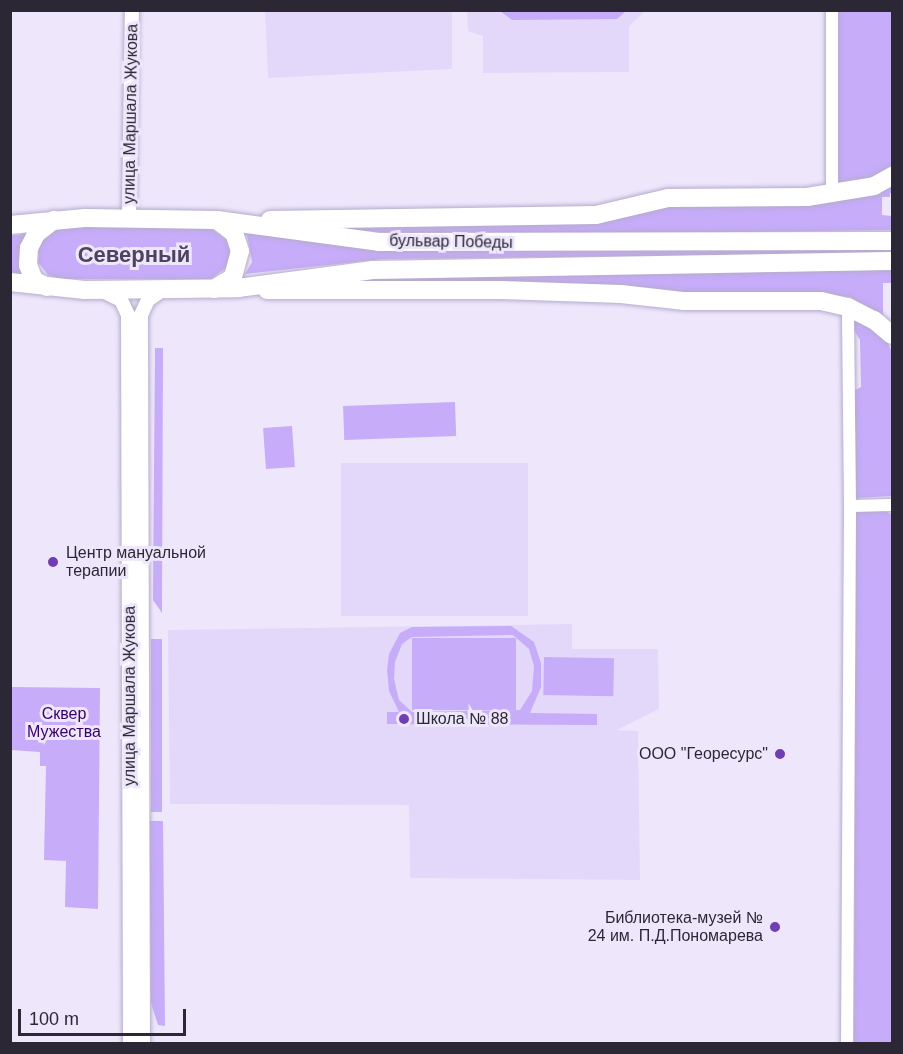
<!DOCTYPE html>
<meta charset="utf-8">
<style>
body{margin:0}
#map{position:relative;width:903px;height:1054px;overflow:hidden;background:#eee7fc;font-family:Arial,sans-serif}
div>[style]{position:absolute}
.built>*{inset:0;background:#e3d8fa;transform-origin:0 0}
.green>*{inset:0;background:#c6acf9;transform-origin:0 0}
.roads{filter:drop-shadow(0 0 2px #b5abcc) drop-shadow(0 0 2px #b5abcc)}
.minor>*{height:12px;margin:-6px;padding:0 6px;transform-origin:6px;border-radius:6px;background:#fff}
.tertiary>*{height:14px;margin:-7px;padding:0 7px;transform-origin:7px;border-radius:7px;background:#fff}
.primary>*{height:18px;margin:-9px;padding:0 9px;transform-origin:9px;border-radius:9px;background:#fff}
.dots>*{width:16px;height:16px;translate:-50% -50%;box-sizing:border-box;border:3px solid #eee7fc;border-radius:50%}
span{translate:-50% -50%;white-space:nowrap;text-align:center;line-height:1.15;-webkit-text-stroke:6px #eee7fc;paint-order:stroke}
.street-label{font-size:16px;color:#2b2734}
.poi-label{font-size:16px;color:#2b2734}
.left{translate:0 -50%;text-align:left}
.right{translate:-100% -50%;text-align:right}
.park-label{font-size:16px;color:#380169}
.district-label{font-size:22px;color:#4d435f;font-weight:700}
.frame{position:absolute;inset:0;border:12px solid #2b2734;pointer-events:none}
.scale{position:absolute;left:18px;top:1009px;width:168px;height:27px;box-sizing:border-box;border:3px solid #2b2734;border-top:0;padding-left:8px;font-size:18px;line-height:21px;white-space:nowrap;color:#2b2734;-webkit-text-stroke:4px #eee7fc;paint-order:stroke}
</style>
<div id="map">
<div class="built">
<i style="clip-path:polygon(265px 11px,452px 11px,452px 69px,268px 78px)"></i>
<i style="clip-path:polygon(467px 11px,645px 11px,629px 26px,629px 72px,483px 73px,483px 36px,468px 31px)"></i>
<i style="left:341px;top:463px;width:187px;height:153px"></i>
<i style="clip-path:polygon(572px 624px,572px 649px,658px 649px,659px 709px,617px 730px,638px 731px,640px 880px,410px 878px,409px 805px,170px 804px,168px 630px)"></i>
</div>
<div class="green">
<i style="clip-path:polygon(500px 11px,626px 11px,617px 19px,512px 20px)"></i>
<i style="left:832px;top:11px;width:60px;height:182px"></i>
<i style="clip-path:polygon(890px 189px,890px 197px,882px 197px,882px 215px,892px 216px,892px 230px,433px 236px,327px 228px,657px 207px,805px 205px)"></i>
<i style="clip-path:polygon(60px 227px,209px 227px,228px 241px,232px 254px,228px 266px,211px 279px,59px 279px,48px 275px,38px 262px,39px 246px,47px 233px)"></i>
<i style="clip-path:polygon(246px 229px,343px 244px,892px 246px,892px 253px,383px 259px,245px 274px,252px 262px)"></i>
<i style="clip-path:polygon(26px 234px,21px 277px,11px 276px,10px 236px)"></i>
<i style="clip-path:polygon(892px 270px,892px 283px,883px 283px,883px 319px,850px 297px,818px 294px,692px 295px,313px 282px,374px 277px)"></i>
<i style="clip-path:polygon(855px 317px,886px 339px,892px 352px,891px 496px,856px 498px,853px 491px,852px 392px,861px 387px,860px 340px,851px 325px)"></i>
<i style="clip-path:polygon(155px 348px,163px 348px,162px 613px,153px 600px)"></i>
<i style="left:455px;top:402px;width:34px;height:112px;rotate:88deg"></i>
<i style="left:292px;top:426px;width:41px;height:29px;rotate:86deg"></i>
<i style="clip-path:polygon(882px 509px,892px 515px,892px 1043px,854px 1044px,856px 511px)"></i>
<i style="clip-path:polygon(evenodd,511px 626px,534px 642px,541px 663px,541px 687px,530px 713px,597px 714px,597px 725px,387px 724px,387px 712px,399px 712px,389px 691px,387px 670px,389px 654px,400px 633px,412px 627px,511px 626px,513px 635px,529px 649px,534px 666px,532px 691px,520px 710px,412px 712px,399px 700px,394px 679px,395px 662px,402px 644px,412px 637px,513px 635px)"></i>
<i style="left:516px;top:638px;width:72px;height:104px;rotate:90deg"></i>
<i style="left:151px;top:639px;width:11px;height:173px"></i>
<i style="left:544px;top:657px;width:70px;height:38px;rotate:1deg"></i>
<i style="clip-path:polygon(11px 687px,100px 688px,98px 909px,65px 907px,66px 861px,44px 860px,46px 766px,40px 766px,40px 752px,11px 750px)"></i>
<i style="clip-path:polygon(149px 821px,163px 821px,165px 1026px,158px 1025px,151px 1003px)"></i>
</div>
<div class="roads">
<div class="minor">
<i style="left:832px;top:10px;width:183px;rotate:90deg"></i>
<i style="left:850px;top:506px;width:42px;rotate:-1.4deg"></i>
<i style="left:847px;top:1044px;width:538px;rotate:-89.68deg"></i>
<i style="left:850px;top:506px;width:199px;rotate:-90.6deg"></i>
</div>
<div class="tertiary">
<i style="left:129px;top:218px;width:208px;rotate:-89.2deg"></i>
<i style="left:103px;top:291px;width:20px;rotate:27deg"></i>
<i style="left:121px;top:300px;width:17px;rotate:65deg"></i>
<i style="left:128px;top:315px;width:729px;rotate:89.84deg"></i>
<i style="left:143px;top:1044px;width:729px;rotate:-90.16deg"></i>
<i style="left:141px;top:315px;width:17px;rotate:-65deg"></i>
<i style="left:148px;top:300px;width:19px;rotate:-35deg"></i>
</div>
<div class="primary">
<i style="left:270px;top:220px;width:326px;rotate:-0.9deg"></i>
<i style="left:596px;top:215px;width:74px;rotate:-13.3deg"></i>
<i style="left:668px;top:198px;width:139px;rotate:-0.4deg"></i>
<i style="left:807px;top:197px;width:68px;rotate:-9.3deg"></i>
<i style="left:874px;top:186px;width:21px;rotate:-29deg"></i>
<i style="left:10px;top:225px;width:75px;rotate:-5.3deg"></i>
<i style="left:85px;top:218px;width:132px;rotate:0.9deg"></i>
<i style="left:217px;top:220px;width:163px;rotate:7.7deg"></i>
<i style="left:379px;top:242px;width:513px;rotate:-0.11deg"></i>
<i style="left:10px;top:282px;width:75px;rotate:6.1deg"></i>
<i style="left:85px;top:290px;width:153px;rotate:-0.7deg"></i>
<i style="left:238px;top:288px;width:136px;rotate:-7.6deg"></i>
<i style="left:373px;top:270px;width:519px;rotate:-0.99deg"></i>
<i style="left:47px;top:287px;width:15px;rotate:-152deg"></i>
<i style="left:34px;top:280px;width:16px;rotate:-112deg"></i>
<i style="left:28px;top:265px;width:17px;rotate:-87deg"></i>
<i style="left:29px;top:248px;width:16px;rotate:-63deg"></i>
<i style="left:36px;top:234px;width:23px;rotate:-38deg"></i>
<i style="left:214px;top:289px;width:22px;rotate:-32deg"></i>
<i style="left:233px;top:277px;width:27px;rotate:-75deg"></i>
<i style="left:240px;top:251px;width:19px;rotate:-108deg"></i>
<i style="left:234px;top:233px;width:21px;rotate:-143deg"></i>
<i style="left:267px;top:290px;width:234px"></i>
<i style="left:501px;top:290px;width:120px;rotate:1.9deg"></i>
<i style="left:621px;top:294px;width:62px;rotate:6.4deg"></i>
<i style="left:683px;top:301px;width:138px"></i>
<i style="left:821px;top:301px;width:28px;rotate:13deg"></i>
<i style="left:848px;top:307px;width:29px;rotate:27deg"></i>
<i style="left:874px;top:320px;width:23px;rotate:40deg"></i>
</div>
</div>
<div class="dots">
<i style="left:53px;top:562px;background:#703db4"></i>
<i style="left:404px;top:719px;background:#703db4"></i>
<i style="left:780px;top:754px;background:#703db4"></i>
<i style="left:775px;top:927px;background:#703db4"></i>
</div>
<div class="street-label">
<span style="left:131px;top:114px;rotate:-89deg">улица Маршала Жукова</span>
<span style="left:451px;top:242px;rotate:1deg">бульвар Победы</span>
<span style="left:130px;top:696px;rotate:-90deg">улица Маршала Жукова</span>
</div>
<div class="poi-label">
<span class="left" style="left:66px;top:562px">Центр мануальной<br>терапии</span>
<span class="left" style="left:416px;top:719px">Школа № 88</span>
<span class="right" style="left:768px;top:754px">ООО "Георесурс"</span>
<span class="right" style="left:763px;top:927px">Библиотека-музей №<br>24 им. П.Д.Пономарева</span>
</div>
<div class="park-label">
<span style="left:64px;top:723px">Сквер<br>Мужества</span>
</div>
<div class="district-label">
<span style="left:134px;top:255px">Северный</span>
</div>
<div class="frame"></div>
<div class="scale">100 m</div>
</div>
